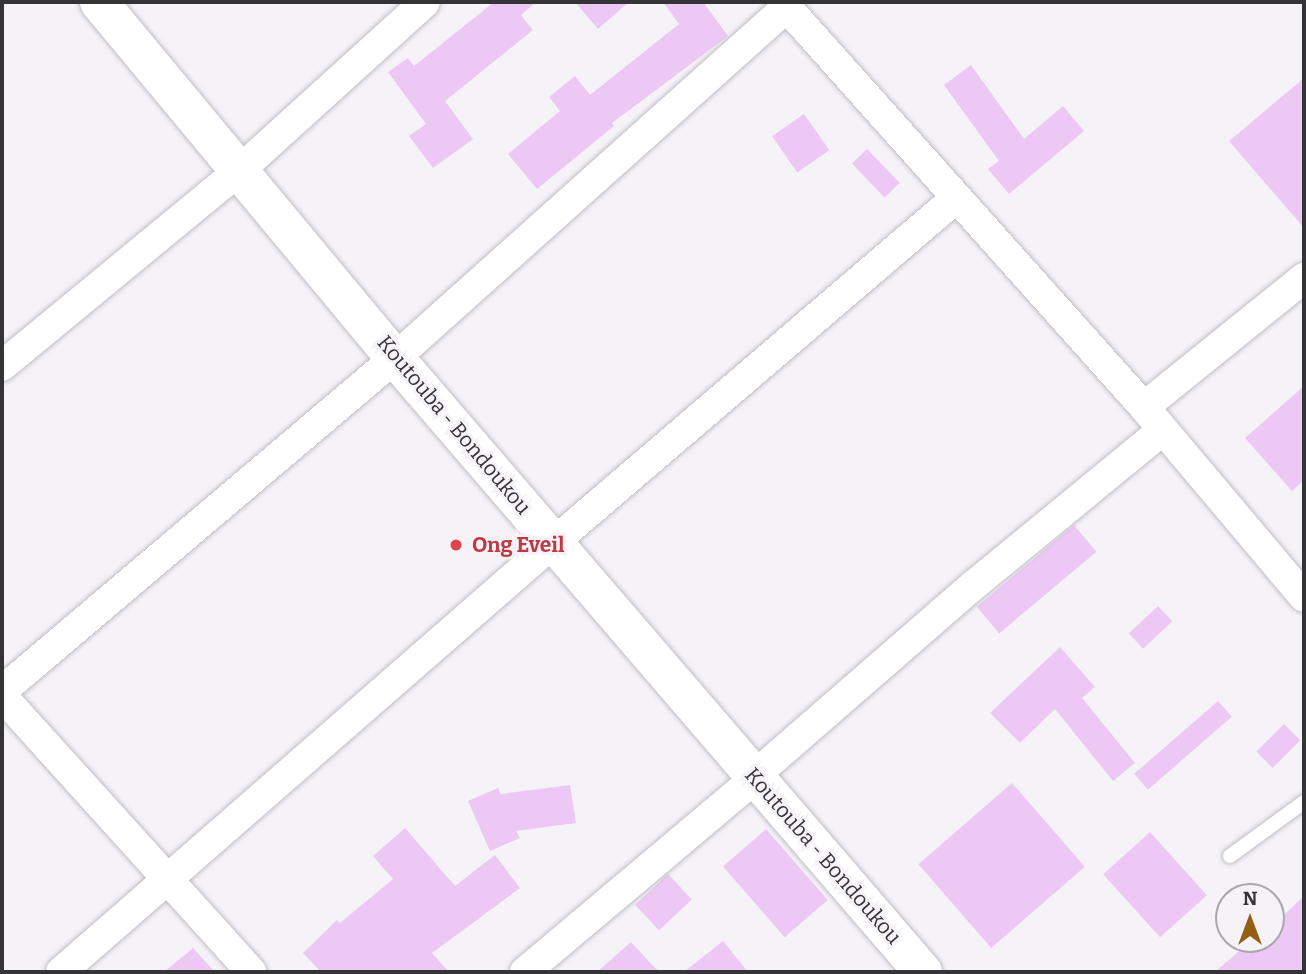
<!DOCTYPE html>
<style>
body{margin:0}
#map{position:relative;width:1306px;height:974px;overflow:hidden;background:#f5f3f8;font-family:Bitter,serif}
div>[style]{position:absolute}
.building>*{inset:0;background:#eec8f5;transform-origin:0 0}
.roads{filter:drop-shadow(0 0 2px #c0bec3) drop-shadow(0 0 2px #c0bec3)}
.service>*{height:14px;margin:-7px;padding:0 7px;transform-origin:7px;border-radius:7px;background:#fff}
.minor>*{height:30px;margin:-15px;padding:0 15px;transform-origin:15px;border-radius:15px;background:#fff}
.primary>*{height:38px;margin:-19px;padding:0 19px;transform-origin:19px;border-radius:19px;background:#fff}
.dots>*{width:19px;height:19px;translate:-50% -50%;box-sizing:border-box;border:4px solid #f5f3f8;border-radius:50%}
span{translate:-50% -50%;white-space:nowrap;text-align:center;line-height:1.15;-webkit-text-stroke:6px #f5f3f8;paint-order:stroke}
.street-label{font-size:21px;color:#343336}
.health-label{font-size:21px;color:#be3a42;font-weight:700}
.left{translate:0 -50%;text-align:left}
.frame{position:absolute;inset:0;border:4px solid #343336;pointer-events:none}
.north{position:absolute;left:1215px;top:883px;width:70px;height:70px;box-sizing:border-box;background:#f5f3f8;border:2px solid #a8a6aa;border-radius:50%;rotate:0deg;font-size:19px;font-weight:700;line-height:28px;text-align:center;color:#343336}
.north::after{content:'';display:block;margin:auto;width:24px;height:32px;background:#945f14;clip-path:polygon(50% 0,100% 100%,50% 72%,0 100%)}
</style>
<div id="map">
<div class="building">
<i style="clip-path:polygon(494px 2px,536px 2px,521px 15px,533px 30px,445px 101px,473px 139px,433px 168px,409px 136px,426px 124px,388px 72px,408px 58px,414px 66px)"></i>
<i style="clip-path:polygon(575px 2px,629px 2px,598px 29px)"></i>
<i style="clip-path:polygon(663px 2px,703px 2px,728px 36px,612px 123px,614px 126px,537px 189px,508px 154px,560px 111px,549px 97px,575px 76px,590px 95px,679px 24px)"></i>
<i style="clip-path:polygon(971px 65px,1024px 139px,1063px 106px,1084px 131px,1009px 194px,988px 169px,999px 161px,944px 85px)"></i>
<i style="clip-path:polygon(1304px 78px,1304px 228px,1229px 141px)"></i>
<i style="left:804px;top:114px;width:44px;height:39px;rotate:55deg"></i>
<i style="left:867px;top:149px;width:47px;height:21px;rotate:46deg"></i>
<i style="clip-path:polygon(1304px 386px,1304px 480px,1292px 491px,1245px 438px)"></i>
<i style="left:1074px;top:525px;width:35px;height:127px;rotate:50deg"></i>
<i style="left:1158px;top:606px;width:21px;height:40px;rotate:47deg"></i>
<i style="clip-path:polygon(1060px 647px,1095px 687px,1082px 698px,1135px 763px,1113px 781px,1055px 709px,1020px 743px,990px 713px)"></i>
<i style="left:1218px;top:701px;width:21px;height:111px;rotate:49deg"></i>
<i style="left:1284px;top:724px;width:23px;height:39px;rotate:45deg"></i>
<i style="left:1012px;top:783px;width:111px;height:124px;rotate:49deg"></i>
<i style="clip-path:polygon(570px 785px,576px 823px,516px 831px,520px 838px,490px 851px,468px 801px,498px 788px,501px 794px)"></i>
<i style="clip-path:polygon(405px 828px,455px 886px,495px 855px,520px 888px,432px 953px,449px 972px,321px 972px,303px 953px,337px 920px,340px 923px,393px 879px,373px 856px)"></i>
<i style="left:766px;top:829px;width:94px;height:57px;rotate:49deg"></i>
<i style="left:1150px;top:832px;width:85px;height:63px;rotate:48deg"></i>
<i style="left:668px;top:874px;width:35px;height:45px;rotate:47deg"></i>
<i style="clip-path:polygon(1304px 896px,1304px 972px,1215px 972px,1253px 939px,1271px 939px,1271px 927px)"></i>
<i style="clip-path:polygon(723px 941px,748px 972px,684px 972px)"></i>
<i style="clip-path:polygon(631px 942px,659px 972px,597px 972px)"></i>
<i style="clip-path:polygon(193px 948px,215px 972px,164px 972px)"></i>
</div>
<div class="roads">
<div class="service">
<i style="left:1230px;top:856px;width:92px;rotate:-36.1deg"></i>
</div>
<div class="minor">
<i style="left:782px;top:2px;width:543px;rotate:48.21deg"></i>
<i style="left:1144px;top:407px;width:248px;rotate:49.9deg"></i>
<i style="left:2px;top:366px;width:310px;rotate:-39.5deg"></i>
<i style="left:241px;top:169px;width:248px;rotate:-42.2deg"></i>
<i style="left:1144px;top:407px;width:206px;rotate:-38.9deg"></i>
<i style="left:2px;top:691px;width:515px;rotate:-40.28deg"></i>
<i style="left:395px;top:358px;width:526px;rotate:-41.84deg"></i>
<i style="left:2px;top:696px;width:372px;rotate:47.9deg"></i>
<i style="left:754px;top:776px;width:291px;rotate:-41deg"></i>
<i style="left:974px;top:585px;width:244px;rotate:-39.4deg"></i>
<i style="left:61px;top:972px;width:654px;rotate:-41.1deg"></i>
<i style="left:554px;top:542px;width:529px;rotate:-40.55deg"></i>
<i style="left:525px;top:972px;width:301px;rotate:-40.1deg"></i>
</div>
<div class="primary">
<i style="left:99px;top:2px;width:463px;rotate:50.3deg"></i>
<i style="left:395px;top:358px;width:810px;rotate:49.31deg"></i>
</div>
</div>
<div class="dots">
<i style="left:456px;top:545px;background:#e0444e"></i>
</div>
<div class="street-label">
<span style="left:454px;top:425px;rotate:50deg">Koutouba - Bondoukou</span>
<span style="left:823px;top:856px;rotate:49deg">Koutouba - Bondoukou</span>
</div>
<div class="health-label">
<span class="left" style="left:472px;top:545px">Ong Eveil</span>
</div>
<div class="frame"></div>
<div class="north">N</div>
</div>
